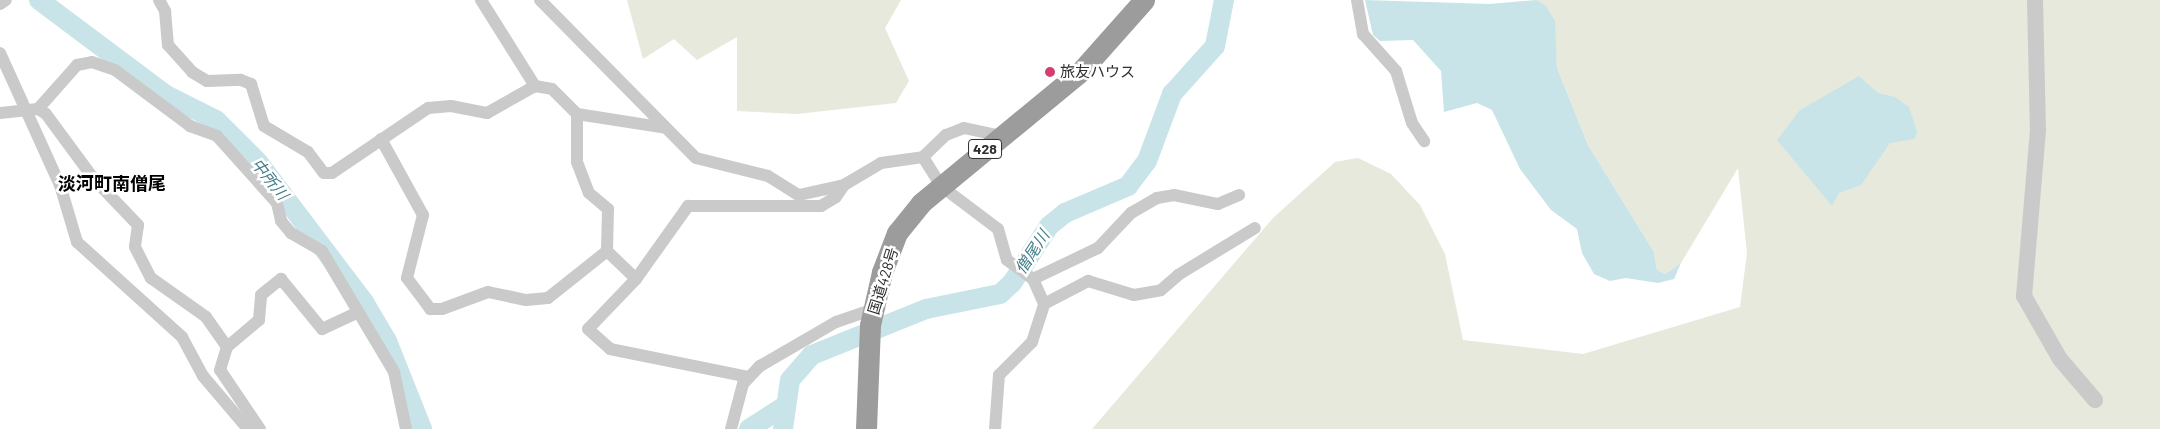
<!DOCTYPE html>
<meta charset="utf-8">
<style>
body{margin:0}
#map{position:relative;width:2160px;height:429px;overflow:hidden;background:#fff;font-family:Barlow,"Noto Sans JP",sans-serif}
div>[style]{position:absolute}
.green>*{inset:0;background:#e6e9dc}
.water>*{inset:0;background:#c9e4e8}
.river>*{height:20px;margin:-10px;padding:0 10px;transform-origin:10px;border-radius:10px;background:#c9e4e8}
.minor>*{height:12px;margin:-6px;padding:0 6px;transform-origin:6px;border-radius:6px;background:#cacaca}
.tertiary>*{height:16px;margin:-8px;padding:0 8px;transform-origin:8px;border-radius:8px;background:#cacaca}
.trunk>*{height:21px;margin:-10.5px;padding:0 10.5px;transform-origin:10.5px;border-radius:10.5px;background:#9c9c9c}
.dots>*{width:14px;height:14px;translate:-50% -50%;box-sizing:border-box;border:2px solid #fff;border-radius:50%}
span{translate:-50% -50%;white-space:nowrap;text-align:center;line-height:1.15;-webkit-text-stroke:5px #fff;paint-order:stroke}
.shield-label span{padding:1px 4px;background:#fff;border:1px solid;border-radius:4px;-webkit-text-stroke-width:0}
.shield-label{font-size:14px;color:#2d2d2d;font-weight:700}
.poi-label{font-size:15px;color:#2d2d2d}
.left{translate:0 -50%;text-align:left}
.street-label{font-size:15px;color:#2d2d2d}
.water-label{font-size:16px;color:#437e88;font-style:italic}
.quarter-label{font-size:18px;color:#000;font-weight:700}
</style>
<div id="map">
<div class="green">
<i style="clip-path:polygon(627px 0,901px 0,885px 28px,909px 81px,896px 103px,797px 114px,737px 111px,737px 37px,697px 60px,674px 39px,643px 59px)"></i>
<i style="clip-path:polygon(1536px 0,2160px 0,2160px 429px,1092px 429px,1273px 218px,1335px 162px,1358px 158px,1391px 174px,1420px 205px,1445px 254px,1463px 340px,1583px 354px,1740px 307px,1747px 253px,1738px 168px,1681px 263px,1665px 274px,1657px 270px,1654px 252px,1588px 145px,1557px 68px,1554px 21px)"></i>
</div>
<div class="water">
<i style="clip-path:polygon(1365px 0,1490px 4px,1536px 0,1545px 5px,1555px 21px,1557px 68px,1588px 145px,1654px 252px,1657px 270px,1665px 274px,1681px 263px,1674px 279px,1658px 283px,1626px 278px,1610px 281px,1594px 274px,1582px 253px,1577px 229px,1551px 210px,1520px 169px,1492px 110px,1477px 103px,1444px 112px,1441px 71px,1413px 40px,1380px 41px,1373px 35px)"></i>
<i style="clip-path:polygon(1859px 76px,1878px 93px,1895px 97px,1909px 107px,1917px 131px,1915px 139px,1890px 143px,1861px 185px,1839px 193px,1832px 206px,1777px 140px,1800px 110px)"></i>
</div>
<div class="river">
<i style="left:39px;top:0;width:159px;rotate:36.8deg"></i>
<i style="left:166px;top:95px;width:56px;rotate:26.6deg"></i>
<i style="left:216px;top:120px;width:59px;rotate:45deg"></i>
<i style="left:258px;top:162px;width:176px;rotate:52.9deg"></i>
<i style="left:364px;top:302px;width:45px;rotate:59.5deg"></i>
<i style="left:387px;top:341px;width:95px;rotate:68.3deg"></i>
<i style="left:749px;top:429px;width:40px;rotate:-32.9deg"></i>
<i style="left:783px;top:429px;width:49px;rotate:-81.9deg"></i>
<i style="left:790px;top:380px;width:33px;rotate:-49deg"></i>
<i style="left:812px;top:355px;width:123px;rotate:-22deg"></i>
<i style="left:926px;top:309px;width:76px;rotate:-11.5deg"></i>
<i style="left:1000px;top:294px;width:16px;rotate:-43deg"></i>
<i style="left:1012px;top:283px;width:68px;rotate:-57deg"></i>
<i style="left:1049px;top:226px;width:21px;rotate:-39deg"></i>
<i style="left:1065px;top:213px;width:69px;rotate:-23.2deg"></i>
<i style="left:1128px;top:186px;width:31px;rotate:-53deg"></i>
<i style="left:1147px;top:161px;width:72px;rotate:-69.5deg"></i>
<i style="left:1172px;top:94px;width:64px;rotate:-48.1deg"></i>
<i style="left:1215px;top:46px;width:47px;rotate:-78.9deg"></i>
</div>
<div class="minor">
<i style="left:159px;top:0;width:13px;rotate:61deg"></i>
<i style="left:165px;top:11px;width:34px;rotate:85deg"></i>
<i style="left:168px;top:45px;width:36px;rotate:48deg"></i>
<i style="left:192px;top:72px;width:17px;rotate:31deg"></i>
<i style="left:207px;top:81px;width:34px;rotate:-2deg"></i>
<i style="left:241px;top:80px;width:11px;rotate:22deg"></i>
<i style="left:251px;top:84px;width:44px;rotate:72.8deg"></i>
<i style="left:264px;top:126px;width:51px;rotate:30.6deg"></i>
<i style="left:308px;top:152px;width:26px;rotate:53deg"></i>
<i style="left:324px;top:173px;width:8px"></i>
<i style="left:332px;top:173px;width:116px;rotate:-34.1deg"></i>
<i style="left:428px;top:108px;width:23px;rotate:-5deg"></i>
<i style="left:451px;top:106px;width:37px;rotate:11deg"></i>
<i style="left:487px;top:113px;width:55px;rotate:-29.4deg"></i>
<i style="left:535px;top:86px;width:17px;rotate:10deg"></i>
<i style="left:552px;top:89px;width:35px;rotate:45deg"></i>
<i style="left:577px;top:114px;width:90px;rotate:8.9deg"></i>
<i style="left:481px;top:0;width:102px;rotate:57.9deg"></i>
<i style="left:540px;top:0;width:222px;rotate:45.4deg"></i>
<i style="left:696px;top:158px;width:74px;rotate:14deg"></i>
<i style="left:768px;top:176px;width:36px;rotate:32deg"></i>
<i style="left:799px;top:195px;width:46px;rotate:-12.5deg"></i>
<i style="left:844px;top:185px;width:43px;rotate:-30.7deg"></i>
<i style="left:881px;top:163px;width:42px;rotate:-8.1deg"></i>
<i style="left:923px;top:157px;width:32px;rotate:-44deg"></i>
<i style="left:946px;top:135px;width:19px;rotate:-21deg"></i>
<i style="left:964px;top:128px;width:40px;rotate:12deg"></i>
<i style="left:1357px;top:0;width:35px;rotate:80deg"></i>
<i style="left:1363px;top:34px;width:50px;rotate:48.3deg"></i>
<i style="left:1396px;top:71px;width:54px;rotate:72.9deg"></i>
<i style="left:1412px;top:123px;width:22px;rotate:56deg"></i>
<i style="left:0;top:4px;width:7px;rotate:-34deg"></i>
<i style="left:0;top:53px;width:145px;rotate:65.6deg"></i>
<i style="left:60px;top:185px;width:59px;rotate:73.4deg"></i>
<i style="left:77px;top:242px;width:142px;rotate:42.1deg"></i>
<i style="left:182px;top:337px;width:44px;rotate:61.7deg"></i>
<i style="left:203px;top:376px;width:70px;rotate:49.7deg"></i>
<i style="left:38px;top:109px;width:59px;rotate:-48.4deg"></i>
<i style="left:77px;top:65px;width:15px;rotate:-11deg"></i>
<i style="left:92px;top:62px;width:24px;rotate:19deg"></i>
<i style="left:115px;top:70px;width:94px;rotate:36.7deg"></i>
<i style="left:190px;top:126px;width:29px;rotate:20deg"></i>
<i style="left:217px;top:136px;width:90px;rotate:48.2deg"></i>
<i style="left:277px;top:203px;width:18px;rotate:77deg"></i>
<i style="left:281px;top:221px;width:16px;rotate:50deg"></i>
<i style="left:291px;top:233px;width:36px;rotate:30deg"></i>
<i style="left:322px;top:251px;width:141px;rotate:59.2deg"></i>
<i style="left:394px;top:372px;width:58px;rotate:78.1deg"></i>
<i style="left:0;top:113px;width:38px;rotate:-6deg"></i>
<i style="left:38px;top:109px;width:9px;rotate:32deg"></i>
<i style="left:46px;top:114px;width:81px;rotate:53.6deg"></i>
<i style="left:94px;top:179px;width:64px;rotate:46.3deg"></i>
<i style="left:138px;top:225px;width:22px;rotate:98deg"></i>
<i style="left:135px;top:247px;width:35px;rotate:63deg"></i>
<i style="left:151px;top:278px;width:67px;rotate:35.3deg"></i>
<i style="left:206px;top:317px;width:37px;rotate:55deg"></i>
<i style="left:577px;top:114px;width:48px;rotate:90deg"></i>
<i style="left:577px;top:162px;width:33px;rotate:69deg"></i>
<i style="left:589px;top:193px;width:25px;rotate:40deg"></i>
<i style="left:608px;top:209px;width:42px;rotate:91.4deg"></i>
<i style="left:381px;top:139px;width:87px;rotate:61.1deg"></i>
<i style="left:423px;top:215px;width:65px;rotate:104.3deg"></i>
<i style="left:407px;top:278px;width:39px;rotate:53deg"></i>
<i style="left:430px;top:309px;width:12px"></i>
<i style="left:442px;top:309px;width:49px;rotate:-20.3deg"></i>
<i style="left:488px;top:292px;width:39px;rotate:12deg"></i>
<i style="left:526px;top:300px;width:22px;rotate:-5deg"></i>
<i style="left:548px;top:298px;width:75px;rotate:-38.5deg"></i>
<i style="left:607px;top:251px;width:40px;rotate:44deg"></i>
<i style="left:636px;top:279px;width:90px;rotate:-54.5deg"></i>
<i style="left:688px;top:206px;width:133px"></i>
<i style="left:821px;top:206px;width:17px;rotate:-31deg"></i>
<i style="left:836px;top:197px;width:14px;rotate:-56deg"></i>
<i style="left:923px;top:157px;width:34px;rotate:58deg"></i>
<i style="left:941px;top:186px;width:71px;rotate:37deg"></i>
<i style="left:998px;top:229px;width:32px;rotate:74deg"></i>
<i style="left:1007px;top:260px;width:32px;rotate:36deg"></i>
<i style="left:1033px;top:279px;width:27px;rotate:66deg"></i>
<i style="left:636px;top:279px;width:69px;rotate:133.8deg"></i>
<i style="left:588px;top:329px;width:30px;rotate:42deg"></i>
<i style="left:610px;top:349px;width:142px;rotate:11.4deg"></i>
<i style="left:1033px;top:279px;width:72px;rotate:-25.5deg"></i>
<i style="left:1098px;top:248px;width:48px;rotate:-46.7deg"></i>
<i style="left:1131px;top:213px;width:30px;rotate:-30deg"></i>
<i style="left:1157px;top:198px;width:17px;rotate:-10deg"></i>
<i style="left:1174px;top:195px;width:45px;rotate:11.6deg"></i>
<i style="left:1218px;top:204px;width:23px;rotate:-23deg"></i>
<i style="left:260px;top:429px;width:71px;rotate:-124.1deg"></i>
<i style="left:220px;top:370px;width:24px;rotate:-73deg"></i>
<i style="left:227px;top:347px;width:42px;rotate:-40.2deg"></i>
<i style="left:259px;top:320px;width:25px;rotate:-85deg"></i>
<i style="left:261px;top:295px;width:26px;rotate:-39deg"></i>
<i style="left:281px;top:279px;width:65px;rotate:50.6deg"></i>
<i style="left:322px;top:329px;width:38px;rotate:-25deg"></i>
<i style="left:731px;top:429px;width:47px;rotate:-75.1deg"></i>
<i style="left:743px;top:384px;width:25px;rotate:-47deg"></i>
<i style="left:760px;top:366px;width:88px;rotate:-30.1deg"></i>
<i style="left:836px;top:322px;width:39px;rotate:-19deg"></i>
<i style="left:995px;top:429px;width:54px;rotate:-85.8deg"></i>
<i style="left:999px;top:375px;width:47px;rotate:-45deg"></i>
<i style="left:1032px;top:342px;width:40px;rotate:-72deg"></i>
<i style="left:1044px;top:304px;width:50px;rotate:-27.6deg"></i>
<i style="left:1088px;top:281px;width:48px;rotate:16.9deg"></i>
<i style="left:1134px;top:295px;width:27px;rotate:-10deg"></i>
<i style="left:1161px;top:290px;width:23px;rotate:-41deg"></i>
<i style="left:1178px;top:275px;width:90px;rotate:-31.4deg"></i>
</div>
<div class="tertiary">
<i style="left:2035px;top:0;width:130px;rotate:88.7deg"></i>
<i style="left:2038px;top:130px;width:167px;rotate:94.8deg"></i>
<i style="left:2024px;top:296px;width:73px;rotate:60.3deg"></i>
<i style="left:2060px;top:359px;width:54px;rotate:49.5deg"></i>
</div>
<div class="trunk">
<i style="left:866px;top:429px;width:104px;rotate:-87.8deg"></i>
<i style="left:870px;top:325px;width:54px;rotate:-77.2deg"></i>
<i style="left:882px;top:272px;width:42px;rotate:-69deg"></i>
<i style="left:897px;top:233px;width:38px;rotate:-51deg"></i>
<i style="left:921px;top:203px;width:207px;rotate:-39.5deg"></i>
<i style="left:1081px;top:71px;width:95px;rotate:-48.4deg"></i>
</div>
<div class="dots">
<i style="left:1050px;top:72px;background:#d53e6f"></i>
</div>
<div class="shield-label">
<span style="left:985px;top:149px">428</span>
</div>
<div class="poi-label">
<span class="left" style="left:1060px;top:72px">旅友ハウス</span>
</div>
<div class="street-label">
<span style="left:883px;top:281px;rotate:-73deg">国道428号</span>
</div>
<div class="water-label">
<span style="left:270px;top:179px;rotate:51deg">中所川</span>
<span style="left:1032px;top:252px;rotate:-57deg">僧尾川</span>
</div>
<div class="quarter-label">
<span style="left:112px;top:183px">淡河町南僧尾</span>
</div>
</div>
